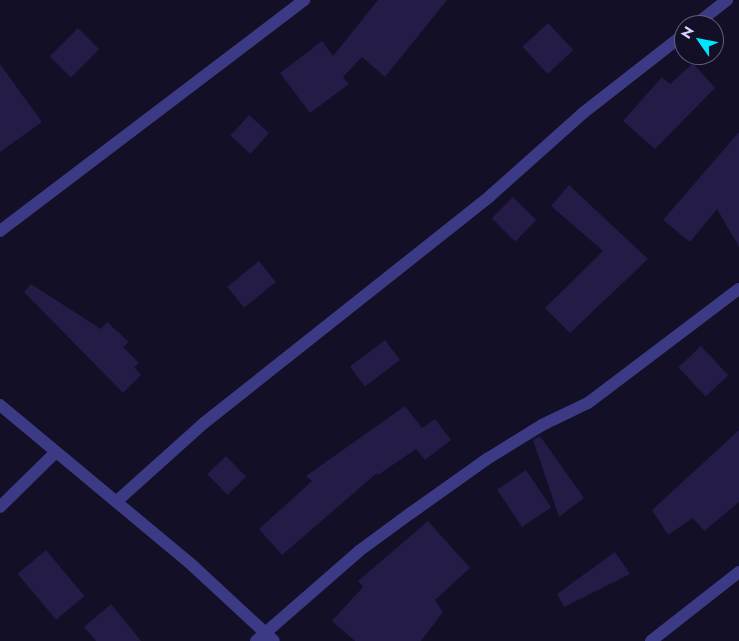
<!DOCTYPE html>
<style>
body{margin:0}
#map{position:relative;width:739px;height:641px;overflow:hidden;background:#130f26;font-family:Jost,sans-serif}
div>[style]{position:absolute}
.building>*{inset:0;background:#241b47;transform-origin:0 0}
.minor>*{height:12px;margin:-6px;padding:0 6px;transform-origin:6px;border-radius:6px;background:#3d3a85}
span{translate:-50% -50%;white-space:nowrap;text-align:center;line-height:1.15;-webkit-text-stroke:5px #130f26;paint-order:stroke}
.north{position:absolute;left:674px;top:15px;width:50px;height:50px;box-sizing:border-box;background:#130f26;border:1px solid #625e7d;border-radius:50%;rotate:303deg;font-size:14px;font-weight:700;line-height:20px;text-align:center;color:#d9d4ff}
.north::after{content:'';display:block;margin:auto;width:18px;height:22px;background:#00e5ff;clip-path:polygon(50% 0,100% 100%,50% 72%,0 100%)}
</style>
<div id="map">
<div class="building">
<i style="clip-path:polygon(378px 0,447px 0,385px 77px,362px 57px,343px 77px,349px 84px,310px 113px,280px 73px,322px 41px,333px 56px)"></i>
<i style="left:548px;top:23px;width:37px;height:35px;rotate:47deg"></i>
<i style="left:78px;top:28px;width:30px;height:40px;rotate:45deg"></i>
<i style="clip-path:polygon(693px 63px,715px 88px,655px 149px,623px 121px,662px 77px,670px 84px)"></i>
<i style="clip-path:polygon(0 64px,42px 122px,0 152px)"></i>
<i style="left:249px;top:115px;width:27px;height:28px;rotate:42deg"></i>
<i style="clip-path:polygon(739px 132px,739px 247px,717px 209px,690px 242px,663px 220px)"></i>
<i style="clip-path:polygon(569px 185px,648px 259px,570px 333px,545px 308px,603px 251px,551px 206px)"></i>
<i style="left:513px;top:197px;width:33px;height:30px;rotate:45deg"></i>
<i style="left:259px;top:261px;width:27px;height:41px;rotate:51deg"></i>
<i style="clip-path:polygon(31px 284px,101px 329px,107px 322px,129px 342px,123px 347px,139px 363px,134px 367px,141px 375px,123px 393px,24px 292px)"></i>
<i style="left:385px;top:340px;width:25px;height:44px;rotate:53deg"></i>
<i style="left:701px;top:346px;width:40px;height:31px;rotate:47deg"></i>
<i style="clip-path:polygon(405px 406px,422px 428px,435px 419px,451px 440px,425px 460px,416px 449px,378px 475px,377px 473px,282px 555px,259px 529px,312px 481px,306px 476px)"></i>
<i style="clip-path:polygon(739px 430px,739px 502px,704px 531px,693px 518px,668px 535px,652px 510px)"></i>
<i style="clip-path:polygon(540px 436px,584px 498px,559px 517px,533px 440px)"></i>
<i style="left:226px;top:456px;width:29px;height:26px;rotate:46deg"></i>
<i style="left:526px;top:470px;width:45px;height:35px;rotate:56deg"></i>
<i style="clip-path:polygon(428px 521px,470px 568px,435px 600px,443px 612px,421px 641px,355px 641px,332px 621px,363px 587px,358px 581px)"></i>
<i style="left:46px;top:550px;width:60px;height:37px;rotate:50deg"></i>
<i style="clip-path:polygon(615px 552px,630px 574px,564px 607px,557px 594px)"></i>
<i style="clip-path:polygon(111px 604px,141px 641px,96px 641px,84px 627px)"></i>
</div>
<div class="minor">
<i style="left:695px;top:25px;width:41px;rotate:-38deg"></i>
<i style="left:0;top:231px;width:382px;rotate:-37.2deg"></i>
<i style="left:0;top:405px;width:251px;rotate:39.8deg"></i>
<i style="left:193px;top:566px;width:110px;rotate:42.8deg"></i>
<i style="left:117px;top:501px;width:117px;rotate:-41.9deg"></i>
<i style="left:204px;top:423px;width:365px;rotate:-38.4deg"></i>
<i style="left:490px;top:196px;width:125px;rotate:-41.7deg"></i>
<i style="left:583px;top:113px;width:128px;rotate:-38deg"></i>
<i style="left:0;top:507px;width:78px;rotate:-44.5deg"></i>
<i style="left:256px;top:641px;width:137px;rotate:-41.1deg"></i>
<i style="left:359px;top:551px;width:64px;rotate:-36.2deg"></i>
<i style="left:411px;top:513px;width:93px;rotate:-35.4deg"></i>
<i style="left:487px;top:459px;width:65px;rotate:-31.7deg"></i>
<i style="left:542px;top:425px;width:51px;rotate:-25.6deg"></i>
<i style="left:588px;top:403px;width:189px;rotate:-37.1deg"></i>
<i style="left:651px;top:641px;width:112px;rotate:-38.1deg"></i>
</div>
<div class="north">N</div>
</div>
